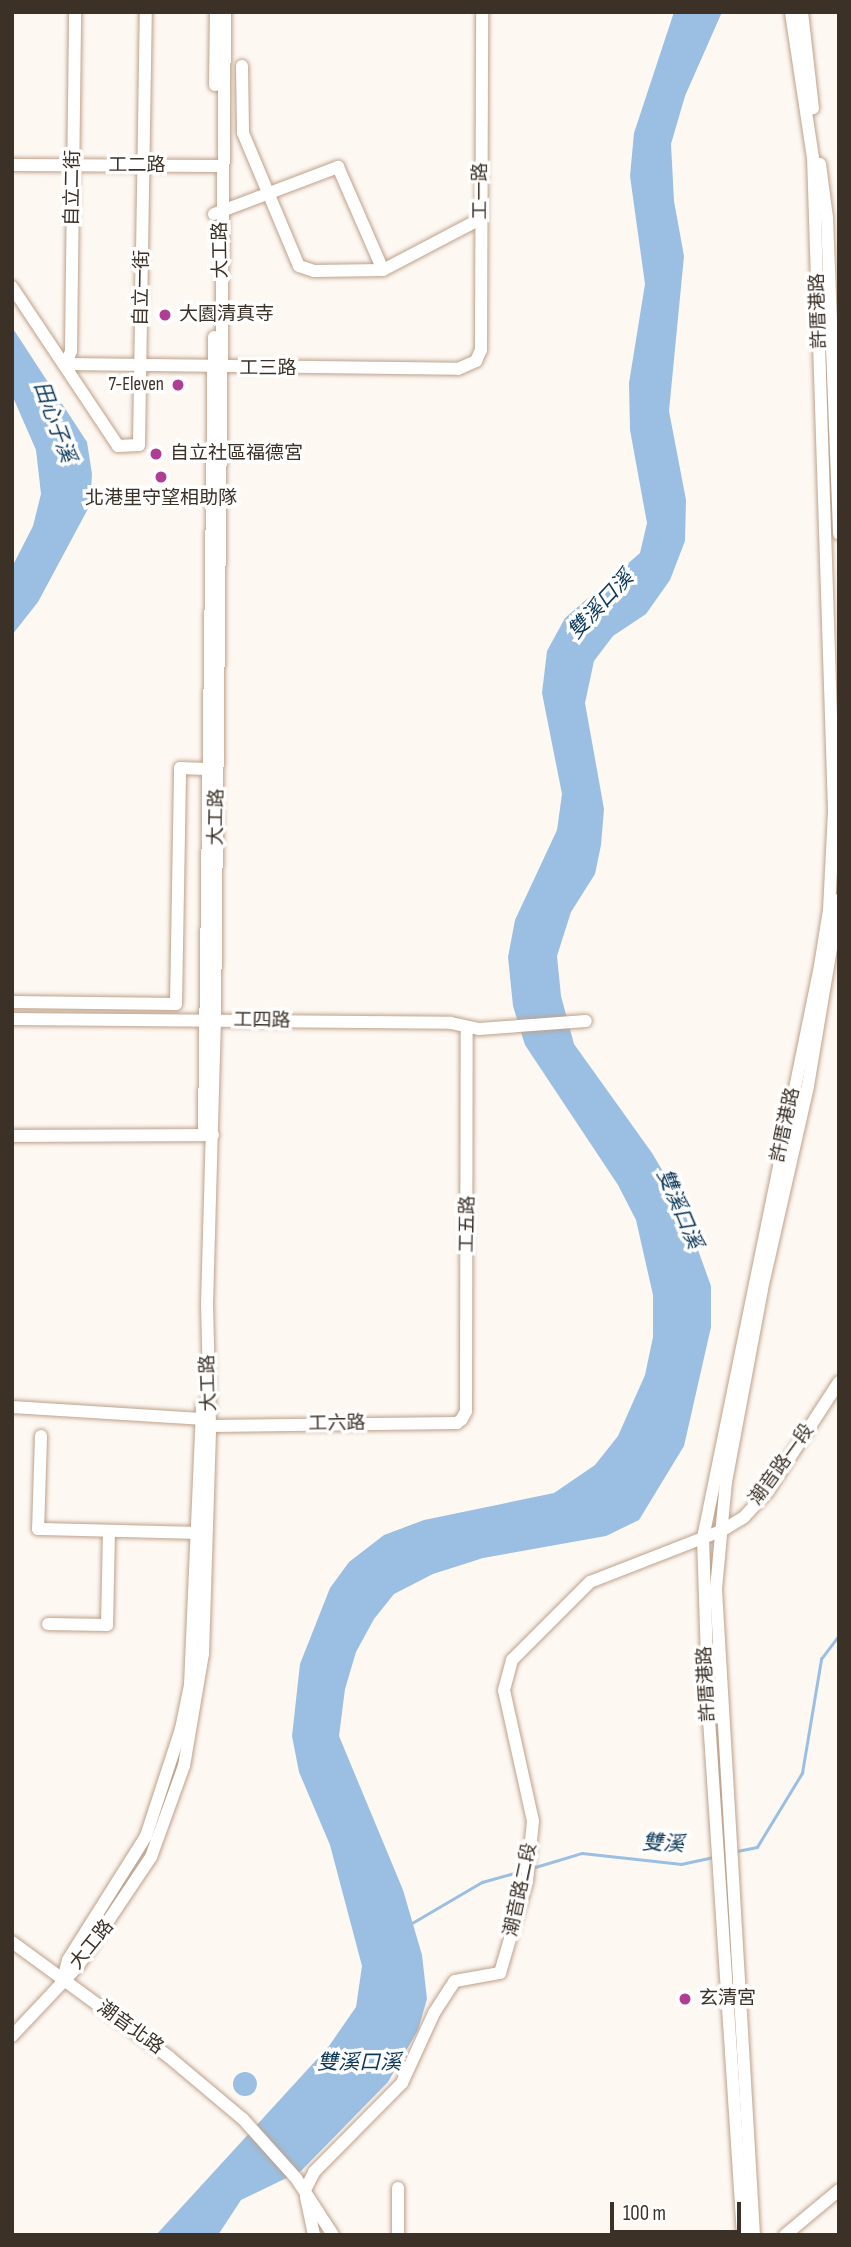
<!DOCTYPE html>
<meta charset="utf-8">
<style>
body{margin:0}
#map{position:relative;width:851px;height:2247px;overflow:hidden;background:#fef8f3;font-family:"Sofia Sans Condensed","Noto Sans TC",sans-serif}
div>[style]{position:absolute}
.water>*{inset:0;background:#9abfe2}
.round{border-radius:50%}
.stream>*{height:2.5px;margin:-1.25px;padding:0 1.25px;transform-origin:1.25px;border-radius:1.25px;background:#9abfe2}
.roads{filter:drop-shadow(0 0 2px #bea189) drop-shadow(0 0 2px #bea189)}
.minor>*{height:12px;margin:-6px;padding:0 6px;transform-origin:6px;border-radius:6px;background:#fff}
.dots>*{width:19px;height:19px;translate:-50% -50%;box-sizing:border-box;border:4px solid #fff;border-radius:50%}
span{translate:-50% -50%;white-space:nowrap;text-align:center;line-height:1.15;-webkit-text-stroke:7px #fff;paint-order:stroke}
.street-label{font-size:19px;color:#3c3127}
.poi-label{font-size:19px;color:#3c3127}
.left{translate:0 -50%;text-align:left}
.right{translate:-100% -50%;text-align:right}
.water-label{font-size:21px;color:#0b3758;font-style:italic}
.frame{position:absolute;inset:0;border:14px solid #3c3127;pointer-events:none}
.scale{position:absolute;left:610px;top:2202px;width:131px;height:32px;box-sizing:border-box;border:4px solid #3c3127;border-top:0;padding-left:9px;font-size:21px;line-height:24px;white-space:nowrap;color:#3c3127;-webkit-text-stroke:5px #fff;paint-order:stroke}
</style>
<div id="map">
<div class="water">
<i style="clip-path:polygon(674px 12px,722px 12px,685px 96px,671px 144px,674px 201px,684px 256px,669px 411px,686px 500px,685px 541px,670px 580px,646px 614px,613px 636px,594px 661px,585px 703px,604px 809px,601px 845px,595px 874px,571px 912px,557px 956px,561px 996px,574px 1044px,652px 1153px,680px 1200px,711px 1286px,711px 1327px,684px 1446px,639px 1520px,606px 1536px,483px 1558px,433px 1574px,394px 1594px,374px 1619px,356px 1652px,345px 1689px,339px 1736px,403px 1890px,422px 1955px,427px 1999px,418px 2030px,388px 2082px,301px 2171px,241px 2200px,218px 2235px,156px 2235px,329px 2046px,356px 2007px,362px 1966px,330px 1845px,299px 1772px,292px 1736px,300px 1664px,330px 1588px,349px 1562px,384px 1535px,424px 1520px,554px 1493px,595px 1465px,618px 1436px,645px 1375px,653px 1337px,653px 1295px,636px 1220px,618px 1185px,525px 1045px,513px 1006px,508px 957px,515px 920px,557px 830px,562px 794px,542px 693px,547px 651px,565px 618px,640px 553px,647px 523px,630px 430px,629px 383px,645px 284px,630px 176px,634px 133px)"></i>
<i style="clip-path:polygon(12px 327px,87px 442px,92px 474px,90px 505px,38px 602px,12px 635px,12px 567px,33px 526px,41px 494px,36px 450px,12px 395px)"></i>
<i class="round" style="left:233px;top:2072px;width:24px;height:24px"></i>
</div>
<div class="stream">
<i style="left:737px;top:1851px;width:20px;rotate:-11deg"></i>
<i style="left:757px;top:1847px;width:87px;rotate:-58.7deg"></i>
<i style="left:802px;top:1773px;width:116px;rotate:-80.5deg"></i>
<i style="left:821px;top:1659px;width:30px;rotate:-53deg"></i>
<i style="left:532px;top:1868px;width:52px;rotate:-16.7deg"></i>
<i style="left:582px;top:1853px;width:100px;rotate:6.3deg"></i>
<i style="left:681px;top:1864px;width:34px;rotate:-12deg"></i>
<i style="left:412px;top:1923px;width:81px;rotate:-30.4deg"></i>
<i style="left:482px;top:1882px;width:45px;rotate:-15.6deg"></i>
</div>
<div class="roads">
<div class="minor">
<i style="left:802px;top:12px;width:97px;rotate:83.5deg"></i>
<i style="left:242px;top:66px;width:67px;rotate:89.1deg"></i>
<i style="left:243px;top:133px;width:144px;rotate:67.2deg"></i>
<i style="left:299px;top:266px;width:16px;rotate:18deg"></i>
<i style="left:314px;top:271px;width:69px;rotate:-0.8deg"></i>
<i style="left:383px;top:270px;width:110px;rotate:-27.7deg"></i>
<i style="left:215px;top:85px;width:73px;rotate:-89.2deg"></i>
<i style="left:820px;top:164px;width:54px;rotate:82.6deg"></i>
<i style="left:827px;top:218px;width:316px;rotate:87.8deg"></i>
<i style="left:12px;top:165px;width:209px;rotate:0.3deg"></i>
<i style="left:214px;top:214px;width:133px;rotate:-20.8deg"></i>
<i style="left:338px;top:167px;width:112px;rotate:66.4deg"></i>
<i style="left:12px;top:287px;width:191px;rotate:56.3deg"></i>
<i style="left:118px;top:446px;width:21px;rotate:-3deg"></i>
<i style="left:139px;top:445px;width:433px;rotate:-89.1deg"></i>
<i style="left:66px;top:364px;width:392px;rotate:0.7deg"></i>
<i style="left:458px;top:369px;width:20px;rotate:-24deg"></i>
<i style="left:476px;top:361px;width:12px;rotate:-66deg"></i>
<i style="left:481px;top:350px;width:338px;rotate:-89.8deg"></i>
<i style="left:66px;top:364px;width:14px;rotate:-69deg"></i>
<i style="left:71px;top:351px;width:339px;rotate:-89.3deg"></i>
<i style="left:12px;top:1002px;width:164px;rotate:0.7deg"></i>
<i style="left:176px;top:1004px;width:236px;rotate:-89deg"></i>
<i style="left:180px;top:768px;width:26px;rotate:2deg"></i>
<i style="left:12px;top:1019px;width:439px;rotate:0.5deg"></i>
<i style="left:451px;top:1023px;width:29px;rotate:12deg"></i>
<i style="left:479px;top:1029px;width:107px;rotate:-4.3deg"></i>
<i style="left:204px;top:1128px;width:791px;rotate:-89.28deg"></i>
<i style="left:12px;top:1136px;width:201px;rotate:-0.3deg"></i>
<i style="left:12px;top:1407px;width:189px;rotate:3.6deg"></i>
<i style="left:210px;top:1426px;width:247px;rotate:-0.7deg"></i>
<i style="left:457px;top:1423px;width:6px;rotate:-39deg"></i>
<i style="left:462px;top:1419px;width:9px;rotate:-63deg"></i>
<i style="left:466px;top:1411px;width:382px;rotate:-89.9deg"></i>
<i style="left:41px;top:1436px;width:93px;rotate:91.8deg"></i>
<i style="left:38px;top:1529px;width:166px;rotate:1.4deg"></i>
<i style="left:48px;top:1624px;width:59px;rotate:1deg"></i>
<i style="left:107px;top:1625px;width:94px;rotate:-88.8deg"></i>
<i style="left:12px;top:1942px;width:195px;rotate:36.2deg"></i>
<i style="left:169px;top:2057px;width:97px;rotate:40deg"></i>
<i style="left:243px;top:2119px;width:79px;rotate:48.1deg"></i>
<i style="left:296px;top:2178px;width:68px;rotate:57deg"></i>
<i style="left:63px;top:1979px;width:20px;rotate:-75deg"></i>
<i style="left:68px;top:1960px;width:146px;rotate:-57.8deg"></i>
<i style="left:146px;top:1836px;width:113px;rotate:-71.9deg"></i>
<i style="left:181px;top:1729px;width:45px;rotate:-78.4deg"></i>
<i style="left:190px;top:1685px;width:280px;rotate:-87.5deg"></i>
<i style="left:12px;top:2036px;width:96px;rotate:-46.7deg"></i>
<i style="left:78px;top:1966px;width:131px;rotate:-56.2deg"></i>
<i style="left:151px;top:1857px;width:97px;rotate:-70.1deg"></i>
<i style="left:184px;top:1766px;width:114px;rotate:-80.4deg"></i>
<i style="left:203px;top:1654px;width:228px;rotate:-88.2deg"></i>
<i style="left:210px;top:1426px;width:121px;rotate:-91.4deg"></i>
<i style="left:207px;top:1305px;width:285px;rotate:-88.4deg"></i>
<i style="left:215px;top:1020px;width:1008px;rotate:-89.43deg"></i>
<i style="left:398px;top:2188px;width:47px;rotate:90deg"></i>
<i style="left:305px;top:2190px;width:20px;rotate:-63deg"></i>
<i style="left:314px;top:2172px;width:125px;rotate:-45.3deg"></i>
<i style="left:402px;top:2083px;width:77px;rotate:-65.4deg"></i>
<i style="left:434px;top:2013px;width:38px;rotate:-57deg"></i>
<i style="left:455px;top:1981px;width:46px;rotate:-10.1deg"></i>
<i style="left:500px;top:1973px;width:96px;rotate:-73.6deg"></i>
<i style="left:527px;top:1881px;width:60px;rotate:-84.3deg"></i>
<i style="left:533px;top:1821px;width:134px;rotate:-102.5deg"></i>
<i style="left:504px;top:1690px;width:31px;rotate:-75deg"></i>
<i style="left:512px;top:1660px;width:110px;rotate:-45deg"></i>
<i style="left:590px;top:1582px;width:141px;rotate:-21.3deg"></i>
<i style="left:721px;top:1531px;width:27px;rotate:-31deg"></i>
<i style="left:744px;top:1517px;width:35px;rotate:-47deg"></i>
<i style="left:768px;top:1491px;width:130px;rotate:-56.9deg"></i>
<i style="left:306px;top:2197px;width:39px;rotate:78deg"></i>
<i style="left:743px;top:2235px;width:517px;rotate:-93.77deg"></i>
<i style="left:709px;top:1719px;width:181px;rotate:-91.9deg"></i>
<i style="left:703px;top:1538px;width:584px;rotate:-78.44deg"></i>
<i style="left:820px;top:966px;width:57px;rotate:-80.9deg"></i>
<i style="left:829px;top:910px;width:100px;rotate:-87.1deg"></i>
<i style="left:834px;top:810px;width:652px;rotate:-91.84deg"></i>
<i style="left:813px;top:158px;width:148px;rotate:-98.6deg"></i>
<i style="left:754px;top:2235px;width:647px;rotate:-93.37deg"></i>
<i style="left:716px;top:1589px;width:107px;rotate:-84.7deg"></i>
<i style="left:726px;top:1482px;width:196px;rotate:-79.4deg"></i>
<i style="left:762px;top:1289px;width:208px;rotate:-77.2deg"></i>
<i style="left:808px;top:1086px;width:189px;rotate:-80.5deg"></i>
<i style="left:785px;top:2235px;width:70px;rotate:-39.8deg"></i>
</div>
</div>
<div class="dots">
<i style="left:165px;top:315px;background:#af3c95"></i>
<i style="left:178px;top:385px;background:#af3c95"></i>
<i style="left:156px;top:454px;background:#af3c95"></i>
<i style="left:161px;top:477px;background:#af3c95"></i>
<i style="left:685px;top:1999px;background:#af3c95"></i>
</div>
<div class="street-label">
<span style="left:137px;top:166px">工二路</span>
<span style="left:73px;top:188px;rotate:-89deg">自立二街</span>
<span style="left:481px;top:191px;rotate:-90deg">工一路</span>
<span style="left:221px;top:250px;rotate:-91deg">大工路</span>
<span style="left:142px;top:288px;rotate:-89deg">自立一街</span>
<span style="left:819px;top:311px;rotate:-92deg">許厝港路</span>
<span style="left:268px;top:369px">工三路</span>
<span style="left:217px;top:817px;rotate:-89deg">大工路</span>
<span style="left:262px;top:1021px;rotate:1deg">工四路</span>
<span style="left:786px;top:1125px;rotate:-78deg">許厝港路</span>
<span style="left:468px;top:1224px;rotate:-89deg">工五路</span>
<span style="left:209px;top:1383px;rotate:-92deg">大工路</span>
<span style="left:337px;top:1424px;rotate:-1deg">工六路</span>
<span style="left:782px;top:1465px;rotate:-54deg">潮音路一段</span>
<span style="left:707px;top:1684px;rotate:-93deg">許厝港路</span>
<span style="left:521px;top:1890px;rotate:-78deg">潮音路二段</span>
<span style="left:92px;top:1945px;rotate:-51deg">大工路</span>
<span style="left:130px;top:2028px;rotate:36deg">潮音北路</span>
</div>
<div class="poi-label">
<span class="left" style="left:179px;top:315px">大園清真寺</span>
<span class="right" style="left:164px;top:385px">7-Eleven</span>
<span class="left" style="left:170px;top:454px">自立社區福德宮</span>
<span style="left:161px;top:499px">北港里守望相助隊</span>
<span class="left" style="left:699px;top:1999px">玄清宮</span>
</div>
<div class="water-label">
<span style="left:54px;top:422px;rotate:70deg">田心子溪</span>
<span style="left:601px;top:605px;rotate:-47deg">雙溪口溪</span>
<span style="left:679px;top:1209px;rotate:67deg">雙溪口溪</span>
<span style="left:663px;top:1844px;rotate:3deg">雙溪</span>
<span style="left:359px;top:2063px">雙溪口溪</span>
</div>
<div class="frame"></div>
<div class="scale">100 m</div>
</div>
